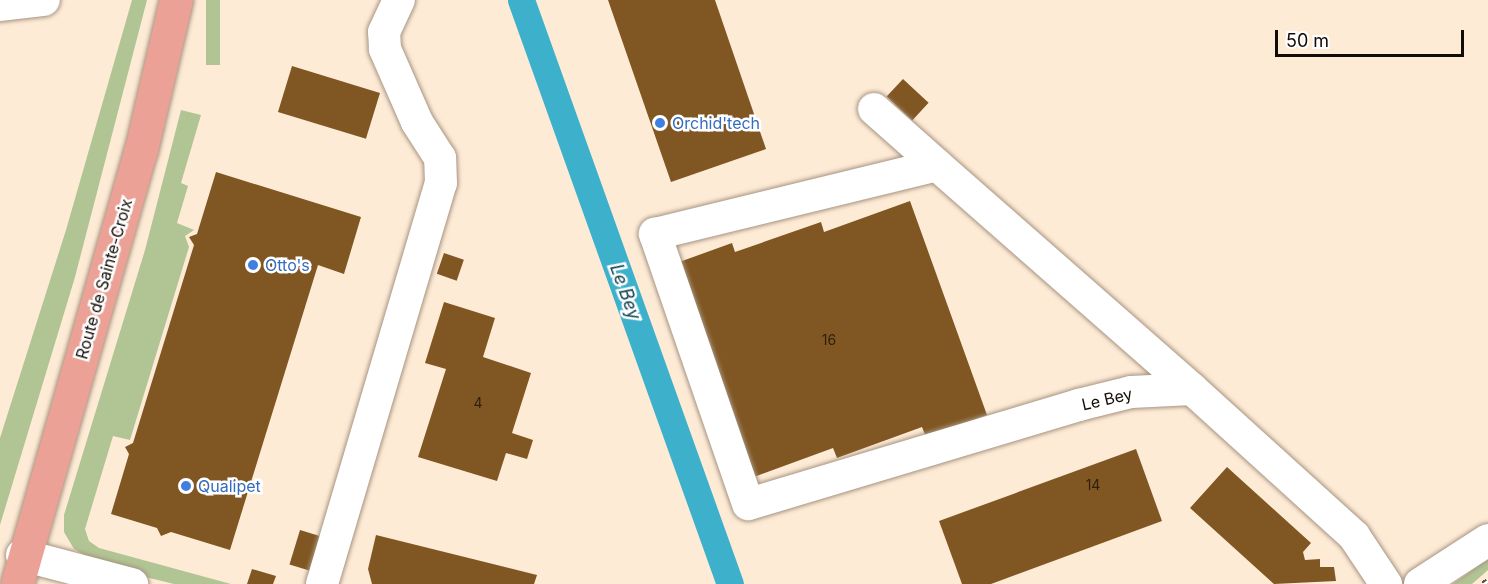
<!DOCTYPE html>
<style>
body{margin:0}
#map{position:relative;width:1488px;height:584px;overflow:hidden;background:#feebd6;font-family:Inter,sans-serif}
div>[style]{position:absolute}
.green>*{inset:0;background:#b1c594;transform-origin:0 0}
.canal>*{height:27px;margin:-13.5px;padding:0 13.5px;transform-origin:13.5px;border-radius:13.5px;background:#3db1cc}
.building>*{inset:0;background:#805722;transform-origin:0 0}
.roads{filter:drop-shadow(0 0 2px #a69481) drop-shadow(0 0 2px #a69481)}
.minor>*{height:32px;margin:-16px;padding:0 16px;transform-origin:16px;border-radius:16px;background:#fff}
.major>*{height:33px;margin:-16.5px;padding:0 16.5px;transform-origin:16.5px;border-radius:16.5px;background:#eba196}
.rail>*{height:7px;margin-top:-3.5px;transform-origin:0;background:repeating-linear-gradient(90deg,#fff 0 14px,#5d5348 0 28px);box-sizing:border-box;border-block:2px solid #5d5348}
.dots>*{width:16px;height:16px;translate:-50% -50%;box-sizing:border-box;border:3px solid #fff;border-radius:50%}
span{translate:-50% -50%;white-space:nowrap;text-align:center;line-height:1.15;-webkit-text-stroke:5px #fff;paint-order:stroke}
.number-label{font-size:14px;color:#2e1f0d}
.number-label span{-webkit-text-stroke-width:0}
.shop-label{font-size:16px;color:#366cbe}
.left{translate:0 -50%;text-align:left}
.street-label{font-size:16px;color:#120c06}
.water-label{font-size:18px;color:#10424e;font-style:italic}
.scale{position:absolute;left:1275px;top:30px;width:189px;height:27px;box-sizing:border-box;border:3px solid #120c06;border-top:0;padding-left:8px;font-size:18px;line-height:21px;white-space:nowrap;color:#120c06;-webkit-text-stroke:4px #fff;paint-order:stroke}
</style>
<div id="map">
<div class="green">
<i style="clip-path:polygon(132px 0,147px 0,75px 277px,0 525px,0 438px,66px 230px)"></i>
<i style="left:206px;top:0;width:14px;height:65px"></i>
<i style="clip-path:polygon(181px 110px,201px 115px,181px 183px,188px 186px,177px 223px,194px 230px,185px 236px,189px 247px,130px 440px,113px 436px,85px 529px,89px 541px,99px 548px,231px 584px,174px 584px,105px 567px,74px 549px,64px 532px,64px 515px,145px 250px)"></i>
<i style="clip-path:polygon(1488px 559px,1488px 570px,1472px 584px,1453px 584px)"></i>
</div>
<div class="canal">
<i style="left:521px;top:0;width:620px;rotate:70.31deg"></i>
</div>
<div class="building">
<i style="clip-path:polygon(608px 0,715px 0,766px 149px,671px 182px)"></i>
<i style="left:292px;top:66px;width:92px;height:48px;rotate:17deg"></i>
<i style="left:903px;top:79px;width:35px;height:24px;rotate:43deg"></i>
<i style="clip-path:polygon(216px 172px,361px 217px,344px 274px,318px 265px,230px 550px,171px 532px,161px 536px,157px 528px,111px 514px,129px 454px,125px 447px,133px 443px,194px 245px,189px 237px,197px 234px)"></i>
<i style="clip-path:polygon(910px 201px,987px 415px,926px 437px,922px 427px,837px 458px,833px 448px,748px 479px,671px 265px,732px 243px,735px 252px,821px 222px,824px 232px)"></i>
<i style="left:444px;top:253px;width:21px;height:22px;rotate:19deg"></i>
<i style="clip-path:polygon(444px 302px,495px 318px,483px 357px,531px 373px,512px 433px,533px 440px,527px 459px,506px 453px,497px 481px,418px 457px,446px 369px,425px 363px)"></i>
<i style="clip-path:polygon(1136px 449px,1162px 521px,991px 584px,962px 584px,939px 521px)"></i>
<i style="clip-path:polygon(1227px 467px,1311px 543px,1303px 552px,1305px 560px,1320px 559px,1320px 567px,1334px 567px,1336px 581px,1274px 584px,1190px 508px)"></i>
<i style="left:300px;top:530px;width:24px;height:36px;rotate:17deg"></i>
<i style="clip-path:polygon(376px 535px,537px 575px,534px 584px,372px 584px,368px 569px)"></i>
<i style="clip-path:polygon(252px 569px,276px 576px,273px 584px,247px 584px)"></i>
</div>
<div class="roads">
<div class="minor">
<i style="left:0;top:5px;width:44px;rotate:-6.5deg"></i>
<i style="left:874px;top:109px;width:84px;rotate:41.6deg"></i>
<i style="left:1192px;top:389px;width:61px;rotate:177.2deg"></i>
<i style="left:1131px;top:392px;width:54px;rotate:166deg"></i>
<i style="left:1079px;top:405px;width:345px;rotate:163.3deg"></i>
<i style="left:748px;top:504px;width:286px;rotate:-109deg"></i>
<i style="left:655px;top:234px;width:290px;rotate:-13.7deg"></i>
<i style="left:937px;top:165px;width:339px;rotate:41.3deg"></i>
<i style="left:1192px;top:389px;width:219px;rotate:42.2deg"></i>
<i style="left:1354px;top:536px;width:58px;rotate:56.3deg"></i>
<i style="left:22px;top:555px;width:114px;rotate:14.8deg"></i>
<i style="left:322px;top:584px;width:418px;rotate:-73.5deg"></i>
<i style="left:441px;top:183px;width:25px;rotate:-92deg"></i>
<i style="left:440px;top:158px;width:43px;rotate:-122.6deg"></i>
<i style="left:417px;top:122px;width:80px;rotate:-113.7deg"></i>
<i style="left:385px;top:49px;width:17px;rotate:-93deg"></i>
<i style="left:384px;top:32px;width:35px;rotate:-65deg"></i>
<i style="left:1420px;top:584px;width:81px;rotate:-32.9deg"></i>
</div>
<div class="major">
<i style="left:17px;top:584px;width:451px;rotate:-74.1deg"></i>
<i style="left:141px;top:150px;width:154px;rotate:-76.9deg"></i>
</div>
</div>
<div class="rail">
<i style="left:1484px;top:584px;width:5px;rotate:-37deg"></i>
</div>
<div class="dots">
<i style="left:660px;top:123px;background:#3f7fe0"></i>
<i style="left:253px;top:265px;background:#3f7fe0"></i>
<i style="left:186px;top:486px;background:#3f7fe0"></i>
</div>
<div class="number-label">
<span style="left:829px;top:340px">16</span>
<span style="left:478px;top:403px">4</span>
<span style="left:1093px;top:485px">14</span>
</div>
<div class="shop-label">
<span class="left" style="left:672px;top:123px">Orchid'tech</span>
<span class="left" style="left:265px;top:265px">Otto's</span>
<span class="left" style="left:198px;top:486px">Qualipet</span>
</div>
<div class="street-label">
<span style="left:104px;top:279px;rotate:-74deg">Route de Sainte-Croix</span>
<span style="left:1107px;top:399px;rotate:-13deg">Le Bey</span>
</div>
<div class="water-label">
<span style="left:625px;top:292px;rotate:70deg">Le Bey</span>
</div>
<div class="scale">50 m</div>
</div>
